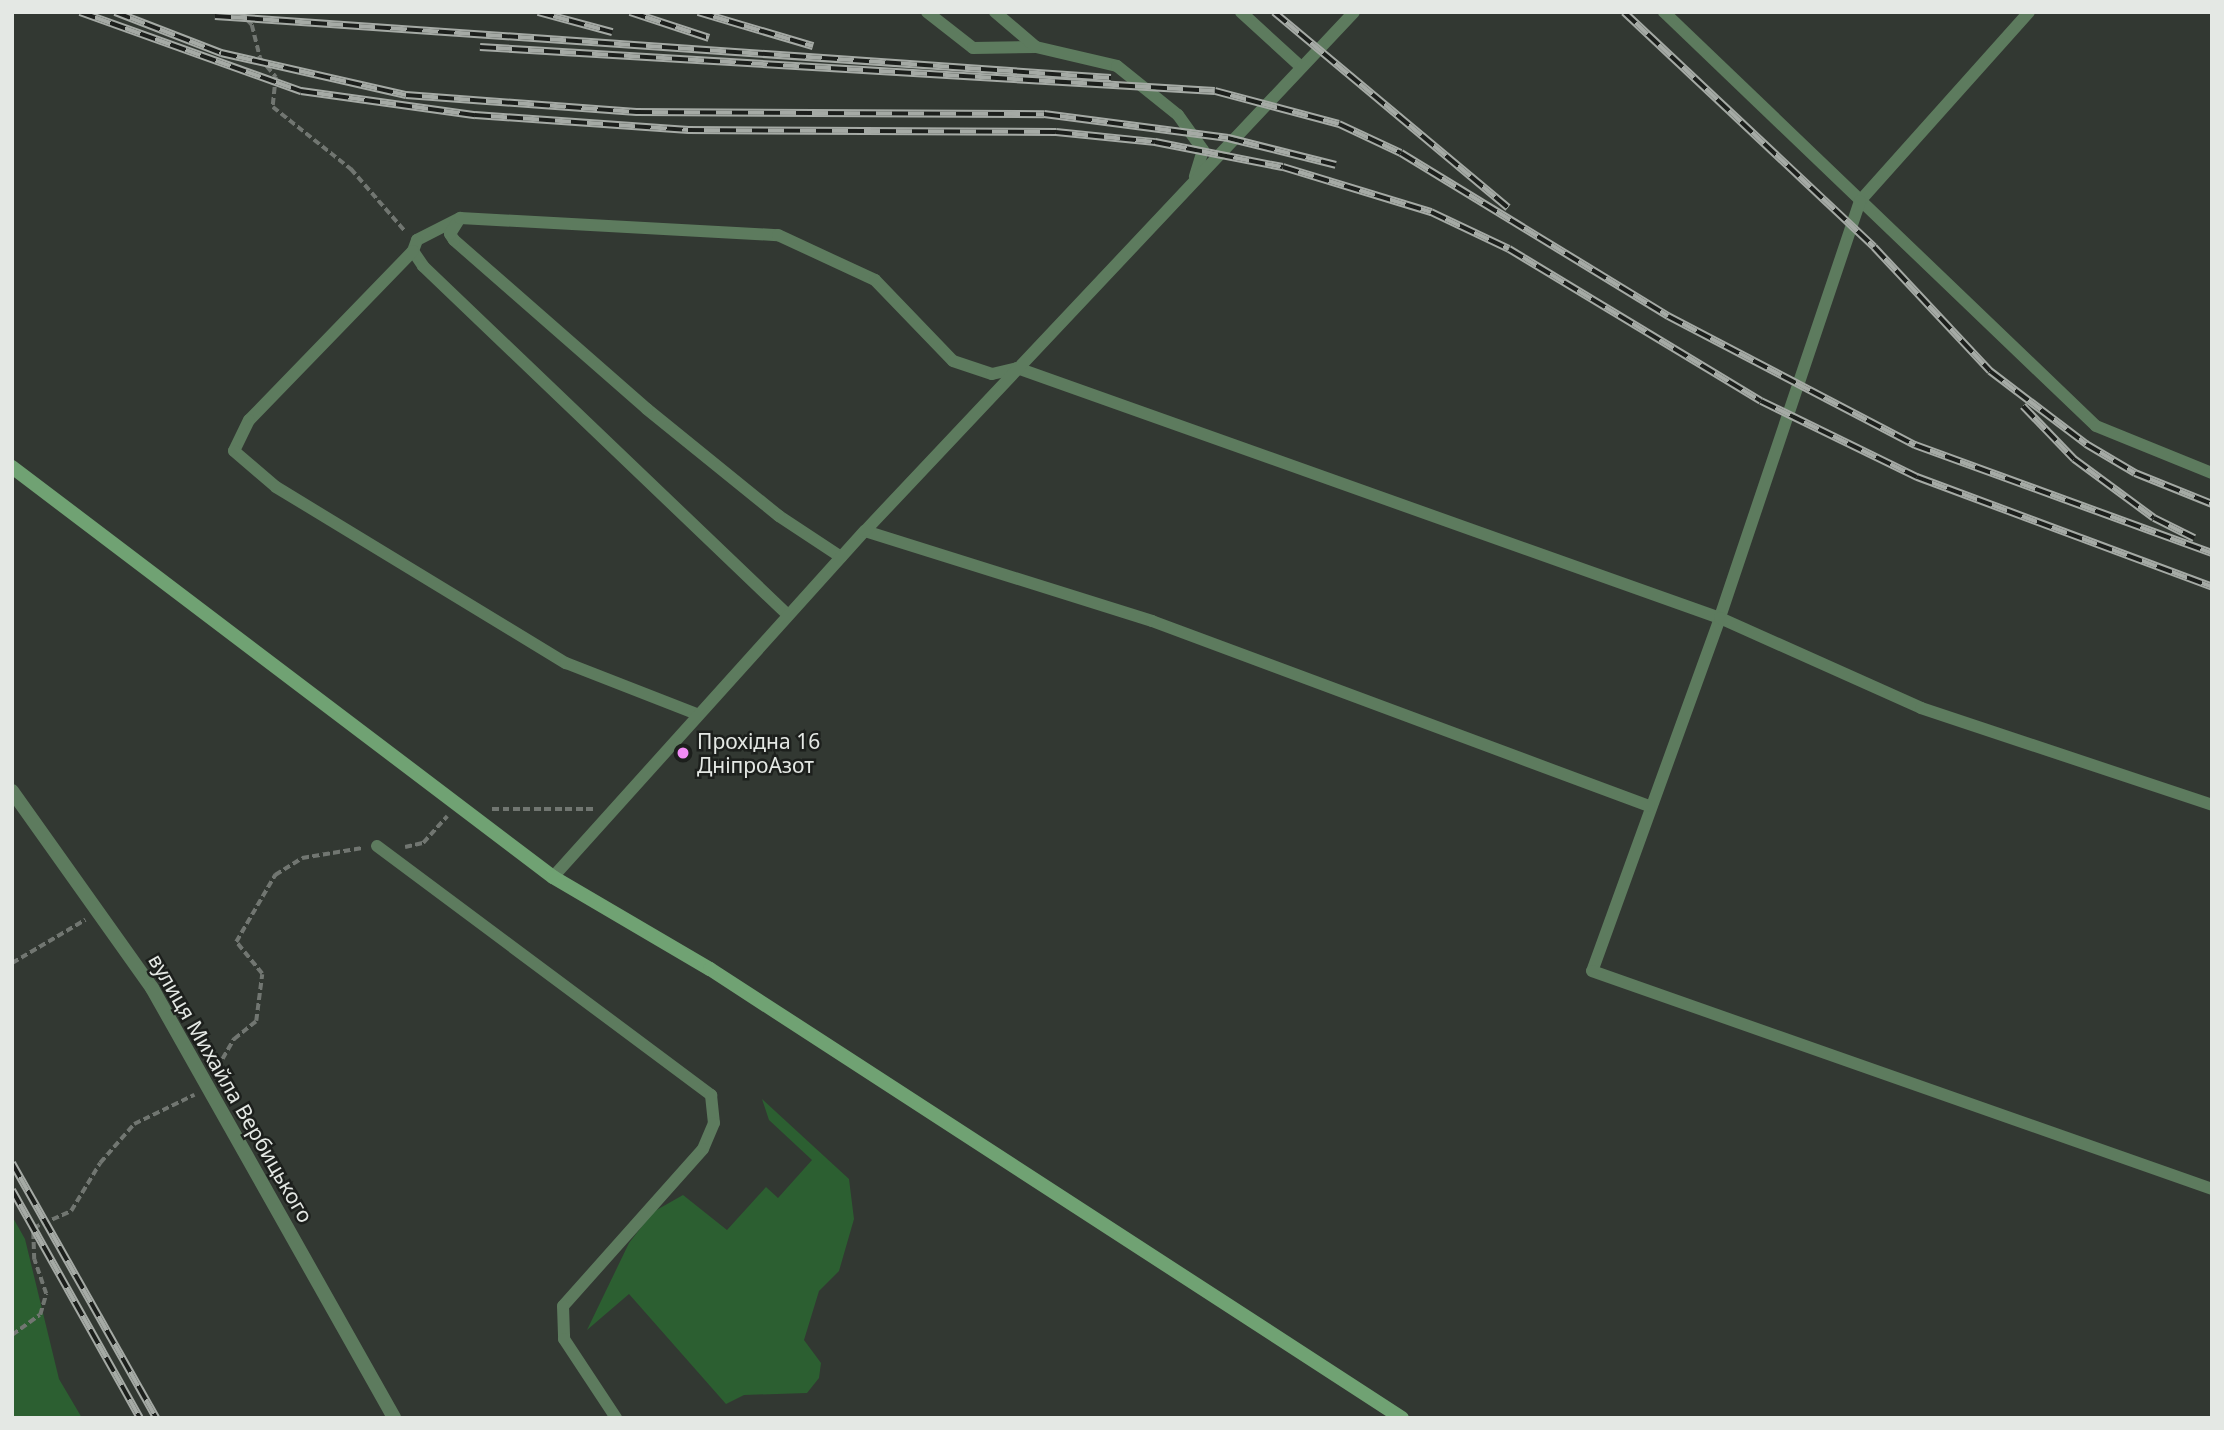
<!DOCTYPE html>
<meta charset="utf-8">
<style>
body{margin:0}
#map{position:relative;width:2224px;height:1430px;overflow:hidden;background:#323832;font-family:"Noto Sans",sans-serif}
div>[style]{position:absolute}
.green>*{inset:0;background:#2c5f31}
.path>*{height:3.5px;margin-top:-1.75px;transform-origin:0;background:repeating-linear-gradient(90deg,#717671 0 7px,transparent 0 10.5px)}
.lane>*{height:12px;margin:-6px;padding:0 6px;transform-origin:6px;border-radius:6px;background:#5d7b5e}
.street>*{height:14px;margin:-7px;padding:0 7px;transform-origin:7px;border-radius:7px;background:#5d7b5e}
.secondary>*{height:14px;margin:-7px;padding:0 7px;transform-origin:7px;border-radius:7px;background:#70a273}
.rail>*{height:8px;margin-top:-4px;transform-origin:0;background:repeating-linear-gradient(90deg,#1c1f1c 0 16px,#a5aaa5 0 32px);box-sizing:border-box;border-block:2px solid #a5aaa5}
.dots>*{width:19px;height:19px;translate:-50% -50%;box-sizing:border-box;border:4px solid #1c1f1c;border-radius:50%}
span{translate:-50% -50%;white-space:nowrap;text-align:center;line-height:1.15;-webkit-text-stroke:5px #1c1f1c;paint-order:stroke}
.poi-label{font-size:21px;color:#e4e8e4}
.left{translate:0 -50%;text-align:left}
.street-label{font-size:21px;color:#e4e8e4}
.frame{position:absolute;inset:0;border:14px solid #e4e8e4;pointer-events:none}
</style>
<div id="map">
<div class="green">
<i style="clip-path:polygon(762px 1099px,849px 1179px,854px 1219px,839px 1271px,819px 1291px,804px 1340px,821px 1363px,819px 1378px,807px 1393px,744px 1395px,726px 1404px,629px 1294px,587px 1330px,629px 1243px,653px 1212px,683px 1195px,727px 1230px,766px 1187px,778px 1198px,812px 1160px,769px 1120px)"></i>
<i style="clip-path:polygon(12px 1216px,25px 1239px,59px 1379px,82px 1418px,12px 1418px)"></i>
</div>
<div class="path">
<i style="left:240px;top:12px;width:18px;rotate:47deg"></i>
<i style="left:252px;top:25px;width:34px;rotate:76deg"></i>
<i style="left:260px;top:58px;width:25px;rotate:50deg"></i>
<i style="left:276px;top:77px;width:30px;rotate:96deg"></i>
<i style="left:273px;top:107px;width:100px;rotate:38.5deg"></i>
<i style="left:351px;top:169px;width:81px;rotate:49deg"></i>
<i style="left:492px;top:809px;width:103px"></i>
<i style="left:405px;top:847px;width:18px;rotate:-13deg"></i>
<i style="left:423px;top:843px;width:36px;rotate:-48deg"></i>
<i style="left:12px;top:963px;width:85px;rotate:-30.5deg"></i>
<i style="left:217px;top:1068px;width:34px;rotate:-60deg"></i>
<i style="left:234px;top:1039px;width:28px;rotate:-39deg"></i>
<i style="left:256px;top:1021px;width:47px;rotate:-82.7deg"></i>
<i style="left:262px;top:974px;width:41px;rotate:-129.1deg"></i>
<i style="left:236px;top:942px;width:78px;rotate:-59.8deg"></i>
<i style="left:275px;top:875px;width:32px;rotate:-32deg"></i>
<i style="left:302px;top:858px;width:61px;rotate:-9.5deg"></i>
<i style="left:12px;top:1335px;width:34px;rotate:-36deg"></i>
<i style="left:40px;top:1315px;width:22px;rotate:-74deg"></i>
<i style="left:46px;top:1294px;width:36px;rotate:-109deg"></i>
<i style="left:34px;top:1260px;width:32px;rotate:-92deg"></i>
<i style="left:33px;top:1228px;width:42px;rotate:-24.1deg"></i>
<i style="left:71px;top:1211px;width:56px;rotate:-58.9deg"></i>
<i style="left:100px;top:1163px;width:52px;rotate:-48.9deg"></i>
<i style="left:134px;top:1124px;width:67px;rotate:-25.8deg"></i>
</div>
<div class="lane">
<i style="left:927px;top:12px;width:58px;rotate:38deg"></i>
<i style="left:973px;top:48px;width:63px;rotate:-0.9deg"></i>
<i style="left:1036px;top:47px;width:83px;rotate:13.2deg"></i>
<i style="left:1117px;top:66px;width:78px;rotate:38.8deg"></i>
<i style="left:1178px;top:115px;width:43px;rotate:54.5deg"></i>
<i style="left:1203px;top:150px;width:28px;rotate:107deg"></i>
<i style="left:995px;top:12px;width:54px;rotate:40.5deg"></i>
<i style="left:1241px;top:12px;width:80px;rotate:42.5deg"></i>
<i style="left:1664px;top:12px;width:598px;rotate:43.78deg"></i>
<i style="left:2096px;top:426px;width:125px;rotate:22.1deg"></i>
<i style="left:2029px;top:12px;width:254px;rotate:131.8deg"></i>
<i style="left:1860px;top:201px;width:440px;rotate:108.6deg"></i>
<i style="left:1720px;top:618px;width:375px;rotate:109.9deg"></i>
<i style="left:1592px;top:971px;width:657px;rotate:19.37deg"></i>
<i style="left:458px;top:219px;width:46px;rotate:152.9deg"></i>
<i style="left:417px;top:240px;width:12px;rotate:110deg"></i>
<i style="left:413px;top:251px;width:18px;rotate:56deg"></i>
<i style="left:423px;top:266px;width:505px;rotate:43.72deg"></i>
<i style="left:413px;top:251px;width:235px;rotate:134.1deg"></i>
<i style="left:249px;top:420px;width:34px;rotate:116deg"></i>
<i style="left:234px;top:451px;width:55px;rotate:40.6deg"></i>
<i style="left:276px;top:487px;width:339px;rotate:31.3deg"></i>
<i style="left:566px;top:663px;width:141px;rotate:21.3deg"></i>
<i style="left:865px;top:531px;width:301px;rotate:17.4deg"></i>
<i style="left:1152px;top:621px;width:530px;rotate:20.42deg"></i>
<i style="left:841px;top:557px;width:74px;rotate:-146.5deg"></i>
<i style="left:779px;top:516px;width:170px;rotate:-141deg"></i>
<i style="left:647px;top:409px;width:257px;rotate:-138.8deg"></i>
<i style="left:454px;top:240px;width:7px;rotate:-124deg"></i>
<i style="left:450px;top:234px;width:19px;rotate:-58deg"></i>
<i style="left:460px;top:218px;width:318px;rotate:3.1deg"></i>
<i style="left:778px;top:235px;width:107px;rotate:24.9deg"></i>
<i style="left:875px;top:280px;width:112px;rotate:46.1deg"></i>
<i style="left:953px;top:361px;width:41px;rotate:18.4deg"></i>
<i style="left:992px;top:374px;width:26px;rotate:-13deg"></i>
<i style="left:1017px;top:368px;width:746px;rotate:19.58deg"></i>
<i style="left:1720px;top:618px;width:220px;rotate:24.1deg"></i>
<i style="left:1921px;top:708px;width:307px;rotate:18.4deg"></i>
<i style="left:377px;top:846px;width:417px;rotate:36.7deg"></i>
<i style="left:711px;top:1095px;width:28px;rotate:84deg"></i>
<i style="left:714px;top:1123px;width:28px;rotate:113deg"></i>
<i style="left:703px;top:1149px;width:210px;rotate:131.7deg"></i>
<i style="left:563px;top:1306px;width:33px;rotate:88deg"></i>
<i style="left:564px;top:1339px;width:95px;rotate:56.6deg"></i>
<i style="left:553px;top:877px;width:466px;rotate:-48deg"></i>
<i style="left:865px;top:531px;width:713px;rotate:-46.7deg"></i>
</div>
<div class="street">
<i style="left:12px;top:791px;width:242px;rotate:54.6deg"></i>
<i style="left:152px;top:988px;width:493px;rotate:60.6deg"></i>
</div>
<div class="secondary">
<i style="left:12px;top:467px;width:679px;rotate:37.16deg"></i>
<i style="left:553px;top:877px;width:182px;rotate:30.4deg"></i>
<i style="left:710px;top:969px;width:825px;rotate:32.98deg"></i>
</div>
<div class="rail">
<i style="left:80px;top:12px;width:235px;rotate:19.7deg"></i>
<i style="left:301px;top:91px;width:176px;rotate:7.9deg"></i>
<i style="left:475px;top:115px;width:214px;rotate:4deg"></i>
<i style="left:688px;top:130px;width:368px;rotate:0.3deg"></i>
<i style="left:1056px;top:132px;width:100px;rotate:5.8deg"></i>
<i style="left:1155px;top:142px;width:130px;rotate:11.1deg"></i>
<i style="left:1283px;top:167px;width:155px;rotate:16.9deg"></i>
<i style="left:1431px;top:212px;width:86px;rotate:25.4deg"></i>
<i style="left:1509px;top:249px;width:294px;rotate:31.1deg"></i>
<i style="left:1761px;top:401px;width:174px;rotate:26deg"></i>
<i style="left:1917px;top:477px;width:315px;rotate:20.4deg"></i>
<i style="left:115px;top:12px;width:114px;rotate:21.1deg"></i>
<i style="left:221px;top:53px;width:190px;rotate:12.8deg"></i>
<i style="left:406px;top:95px;width:231px;rotate:4.2deg"></i>
<i style="left:636px;top:112px;width:408px;rotate:0.3deg"></i>
<i style="left:1044px;top:114px;width:186px;rotate:7.4deg"></i>
<i style="left:1228px;top:138px;width:111px;rotate:14deg"></i>
<i style="left:538px;top:12px;width:77px;rotate:15.1deg"></i>
<i style="left:630px;top:12px;width:83px;rotate:18.2deg"></i>
<i style="left:698px;top:12px;width:120px;rotate:16.5deg"></i>
<i style="left:1274px;top:12px;width:305px;rotate:39.9deg"></i>
<i style="left:1624px;top:12px;width:343px;rotate:43.2deg"></i>
<i style="left:1874px;top:247px;width:170px;rotate:46.9deg"></i>
<i style="left:1990px;top:371px;width:121px;rotate:37.2deg"></i>
<i style="left:2086px;top:444px;width:57px;rotate:30.6deg"></i>
<i style="left:2135px;top:473px;width:83px;rotate:21.9deg"></i>
<i style="left:215px;top:16px;width:898px;rotate:3.96deg"></i>
<i style="left:480px;top:47px;width:736px;rotate:3.43deg"></i>
<i style="left:1215px;top:91px;width:128px;rotate:14.9deg"></i>
<i style="left:1339px;top:124px;width:68px;rotate:25.1deg"></i>
<i style="left:1401px;top:153px;width:313px;rotate:31.4deg"></i>
<i style="left:1668px;top:316px;width:279px;rotate:27.6deg"></i>
<i style="left:1915px;top:445px;width:316px;rotate:20deg"></i>
<i style="left:2023px;top:406px;width:74px;rotate:46.1deg"></i>
<i style="left:2074px;top:459px;width:99px;rotate:36.4deg"></i>
<i style="left:2154px;top:518px;width:45px;rotate:26.6deg"></i>
<i style="left:12px;top:1163px;width:293px;rotate:60.5deg"></i>
<i style="left:12px;top:1190px;width:261px;rotate:60.7deg"></i>
</div>
<div class="dots">
<i style="left:683px;top:753px;background:#f18bf5"></i>
</div>
<div class="poi-label">
<span class="left" style="left:697px;top:753px">Прохідна 16<br>ДніпроАзот</span>
</div>
<div class="street-label">
<span style="left:231px;top:1088px;rotate:60deg">вулиця Михайла Вербицького</span>
</div>
<div class="frame"></div>
</div>
